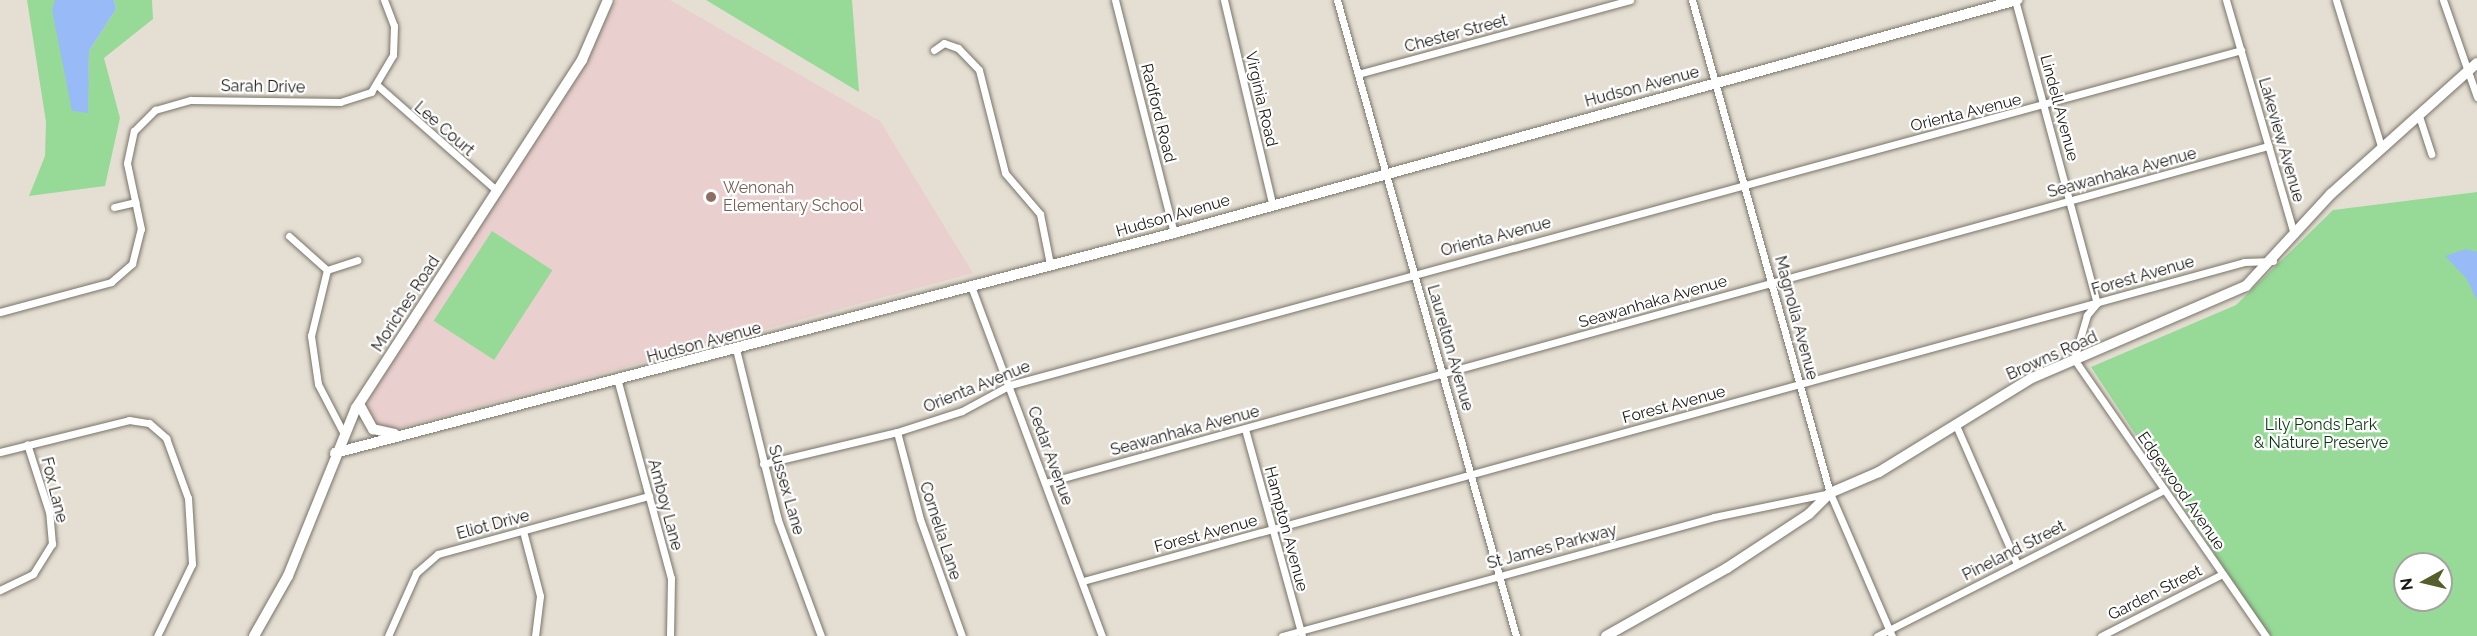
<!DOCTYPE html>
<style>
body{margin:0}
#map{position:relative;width:2477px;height:636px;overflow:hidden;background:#e5dfd3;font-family:Raleway,sans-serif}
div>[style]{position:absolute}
.education>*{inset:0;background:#e9cfcd}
.green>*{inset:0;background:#97da98;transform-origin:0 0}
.water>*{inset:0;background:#98bbf8}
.roads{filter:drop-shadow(0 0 2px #797469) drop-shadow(0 0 2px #797469)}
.street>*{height:7px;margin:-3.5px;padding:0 3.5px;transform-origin:3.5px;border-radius:3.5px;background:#fff}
.secondary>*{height:10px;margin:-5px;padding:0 5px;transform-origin:5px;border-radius:5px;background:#fff}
.dots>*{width:16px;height:16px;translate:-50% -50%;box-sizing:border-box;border:3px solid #fff;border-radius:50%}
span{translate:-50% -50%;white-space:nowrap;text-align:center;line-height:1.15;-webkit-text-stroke:4.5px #fff;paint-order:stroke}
.street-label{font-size:16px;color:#1a1814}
.education-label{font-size:16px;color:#785e54}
.left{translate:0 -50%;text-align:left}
.park-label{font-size:16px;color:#063a0d}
.north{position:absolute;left:2393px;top:552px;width:60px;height:60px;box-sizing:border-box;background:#fff;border:2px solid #a3a3a1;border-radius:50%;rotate:262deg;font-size:16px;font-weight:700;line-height:24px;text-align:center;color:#1a1814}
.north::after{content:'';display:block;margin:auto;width:21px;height:27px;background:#565e2c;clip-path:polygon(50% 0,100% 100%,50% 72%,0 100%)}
</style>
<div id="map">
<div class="education">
<i style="clip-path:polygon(617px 0,670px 0,880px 121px,973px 273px,392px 430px,375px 428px,365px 416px,368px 401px)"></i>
</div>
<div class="green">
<i style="clip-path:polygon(27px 0,55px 0,61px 46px,87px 113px,89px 51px,116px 9px,114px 0,152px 0,153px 19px,104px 58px,120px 118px,105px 186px,29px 196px,45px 156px,46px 122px)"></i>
<i style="clip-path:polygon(706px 0,852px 0,859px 92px)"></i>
<i style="clip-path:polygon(evenodd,2477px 192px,2477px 636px,2269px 636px,2091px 367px,2236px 305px,2333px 210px,2477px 192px,2405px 564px,2441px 564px,2441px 600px,2405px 600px,2405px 564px)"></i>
<i style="left:492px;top:231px;width:72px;height:107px;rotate:33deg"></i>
</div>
<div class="water">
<i style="clip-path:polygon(55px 0,114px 0,116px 9px,89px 51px,88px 113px,72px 111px,52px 10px)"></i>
<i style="clip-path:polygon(2466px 249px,2477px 252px,2477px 300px,2466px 278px,2445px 256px)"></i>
</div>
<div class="roads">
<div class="street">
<i style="left:1115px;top:0;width:240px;rotate:75.8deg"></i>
<i style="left:1224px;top:0;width:209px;rotate:76.7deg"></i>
<i style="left:1337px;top:0;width:661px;rotate:74.28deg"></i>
<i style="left:1692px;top:0;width:512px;rotate:74.36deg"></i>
<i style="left:1830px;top:493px;width:156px;rotate:66.6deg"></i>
<i style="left:2015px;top:0;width:314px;rotate:74.9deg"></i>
<i style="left:2097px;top:303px;width:16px;rotate:130deg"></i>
<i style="left:2087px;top:315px;width:46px;rotate:106.5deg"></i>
<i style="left:2074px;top:359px;width:337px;rotate:55.3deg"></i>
<i style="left:2226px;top:0;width:244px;rotate:73.8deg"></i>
<i style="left:2336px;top:0;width:153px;rotate:72.9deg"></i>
<i style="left:2443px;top:0;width:103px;rotate:70.7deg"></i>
<i style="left:934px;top:50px;width:12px;rotate:-35deg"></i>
<i style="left:944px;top:43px;width:15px;rotate:20deg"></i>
<i style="left:958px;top:48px;width:30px;rotate:46deg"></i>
<i style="left:979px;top:70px;width:106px;rotate:75.8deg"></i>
<i style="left:1005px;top:173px;width:54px;rotate:49.5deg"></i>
<i style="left:1040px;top:214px;width:51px;rotate:78.7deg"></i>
<i style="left:1358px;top:74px;width:282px;rotate:-15.2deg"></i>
<i style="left:378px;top:86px;width:156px;rotate:41.4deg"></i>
<i style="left:2419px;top:116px;width:40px;rotate:72deg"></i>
<i style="left:114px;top:207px;width:22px;rotate:-13deg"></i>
<i style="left:289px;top:236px;width:51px;rotate:41.8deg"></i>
<i style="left:971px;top:286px;width:374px;rotate:69.5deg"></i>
<i style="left:0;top:312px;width:115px;rotate:-15.1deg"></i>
<i style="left:111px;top:282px;width:28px;rotate:-41deg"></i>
<i style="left:132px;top:264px;width:36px;rotate:-76deg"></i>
<i style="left:141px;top:229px;width:67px;rotate:-102deg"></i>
<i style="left:127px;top:163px;width:33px;rotate:-78deg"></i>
<i style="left:134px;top:131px;width:30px;rotate:-45deg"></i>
<i style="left:155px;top:110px;width:37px;rotate:-16deg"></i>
<i style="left:191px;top:100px;width:149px;rotate:0.8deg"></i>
<i style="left:340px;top:102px;width:33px;rotate:-18deg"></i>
<i style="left:371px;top:92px;width:43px;rotate:-59.3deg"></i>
<i style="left:393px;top:55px;width:29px;rotate:-88deg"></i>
<i style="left:394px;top:26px;width:28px;rotate:-111deg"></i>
<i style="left:736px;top:349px;width:176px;rotate:76.2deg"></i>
<i style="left:778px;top:520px;width:124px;rotate:69.7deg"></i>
<i style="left:618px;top:382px;width:203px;rotate:74.9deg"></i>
<i style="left:671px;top:578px;width:58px;rotate:91deg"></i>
<i style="left:1955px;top:423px;width:154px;rotate:66.3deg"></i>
<i style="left:1245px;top:429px;width:215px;rotate:74.6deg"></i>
<i style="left:897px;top:432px;width:90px;rotate:75.2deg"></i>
<i style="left:920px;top:519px;width:124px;rotate:70.3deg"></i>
<i style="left:344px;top:434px;width:56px;rotate:-117.5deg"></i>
<i style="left:318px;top:384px;width:49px;rotate:-98.3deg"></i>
<i style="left:311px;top:336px;width:68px;rotate:-76.4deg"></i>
<i style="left:327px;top:270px;width:32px;rotate:-18deg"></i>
<i style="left:0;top:452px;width:133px;rotate:-13.9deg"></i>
<i style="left:129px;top:420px;width:20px;rotate:9deg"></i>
<i style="left:149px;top:423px;width:23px;rotate:41deg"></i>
<i style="left:166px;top:438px;width:64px;rotate:69.9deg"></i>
<i style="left:188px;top:498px;width:66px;rotate:86.5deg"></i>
<i style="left:192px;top:564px;width:80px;rotate:115.9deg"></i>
<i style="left:763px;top:464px;width:138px;rotate:-13.4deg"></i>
<i style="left:897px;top:432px;width:68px;rotate:-17.9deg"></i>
<i style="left:962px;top:411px;width:55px;rotate:-28.4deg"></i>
<i style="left:1010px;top:385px;width:1276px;rotate:-15.22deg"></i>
<i style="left:1045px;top:483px;width:1269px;rotate:-15.41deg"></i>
<i style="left:523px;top:531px;width:67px;rotate:75.3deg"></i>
<i style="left:540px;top:596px;width:40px;rotate:97.1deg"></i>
<i style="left:1083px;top:581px;width:1204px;rotate:-15.36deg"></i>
<i style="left:2244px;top:262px;width:29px;rotate:-2deg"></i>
<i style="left:0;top:590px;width:37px;rotate:-26deg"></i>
<i style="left:33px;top:574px;width:36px;rotate:-58deg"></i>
<i style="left:52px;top:544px;width:32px;rotate:-95deg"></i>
<i style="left:49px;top:512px;width:71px;rotate:-107.9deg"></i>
<i style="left:388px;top:636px;width:69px;rotate:-66deg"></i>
<i style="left:416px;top:573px;width:29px;rotate:-41deg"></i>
<i style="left:438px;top:554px;width:219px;rotate:-15.4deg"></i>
<i style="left:1282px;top:636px;width:448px;rotate:-15.4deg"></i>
<i style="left:1714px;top:517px;width:118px;rotate:-11.7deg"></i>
<i style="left:1877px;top:636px;width:321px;rotate:-27deg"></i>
<i style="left:2101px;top:636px;width:136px;rotate:-27.1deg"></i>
</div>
<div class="secondary">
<i style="left:359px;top:404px;width:29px;rotate:61deg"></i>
<i style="left:373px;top:429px;width:22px;rotate:13deg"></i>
<i style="left:335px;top:453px;width:867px;rotate:-14.69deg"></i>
<i style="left:1174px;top:233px;width:875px;rotate:-15.45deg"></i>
<i style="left:254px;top:636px;width:69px;rotate:-60.5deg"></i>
<i style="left:288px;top:576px;width:181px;rotate:-68deg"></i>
<i style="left:356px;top:408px;width:415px;rotate:-57deg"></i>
<i style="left:582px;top:60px;width:65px;rotate:-66.6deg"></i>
<i style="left:1606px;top:636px;width:139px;rotate:-29.3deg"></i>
<i style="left:1727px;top:568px;width:98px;rotate:-33.4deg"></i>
<i style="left:1809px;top:514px;width:30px;rotate:-45deg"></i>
<i style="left:1830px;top:493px;width:53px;rotate:-23.2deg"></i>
<i style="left:1879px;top:472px;width:180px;rotate:-31.6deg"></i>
<i style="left:2032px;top:378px;width:233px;rotate:-23.3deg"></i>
<i style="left:2246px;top:286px;width:125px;rotate:-47.3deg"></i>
<i style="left:2331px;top:194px;width:196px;rotate:-41.9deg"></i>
</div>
</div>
<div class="dots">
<i style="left:711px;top:197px;background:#8d6e63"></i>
</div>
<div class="street-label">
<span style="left:1456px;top:34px;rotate:-15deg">Chester Street</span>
<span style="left:263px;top:87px;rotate:1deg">Sarah Drive</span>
<span style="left:1642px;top:87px;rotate:-15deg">Hudson Avenue</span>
<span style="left:1261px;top:99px;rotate:77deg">Virginia Road</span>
<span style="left:2059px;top:108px;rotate:75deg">Lindell Avenue</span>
<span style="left:1158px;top:113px;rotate:76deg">Radford Road</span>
<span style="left:1966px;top:113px;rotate:-14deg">Orienta Avenue</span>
<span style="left:444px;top:129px;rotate:41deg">Lee Court</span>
<span style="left:2281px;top:140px;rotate:74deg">Lakeview Avenue</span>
<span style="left:2122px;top:173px;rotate:-15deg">Seawanhaka Avenue</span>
<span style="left:1173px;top:216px;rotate:-16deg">Hudson Avenue</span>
<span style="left:1496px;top:237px;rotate:-15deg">Orienta Avenue</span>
<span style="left:2143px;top:276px;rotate:-16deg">Forest Avenue</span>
<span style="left:1653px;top:302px;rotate:-16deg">Seawanhaka Avenue</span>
<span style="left:406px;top:304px;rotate:-57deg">Moriches Road</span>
<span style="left:1796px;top:318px;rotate:75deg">Magnolia Avenue</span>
<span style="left:704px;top:343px;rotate:-15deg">Hudson Avenue</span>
<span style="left:1450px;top:348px;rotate:74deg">Laurelton Avenue</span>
<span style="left:2052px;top:356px;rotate:-24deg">Browns Road</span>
<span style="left:977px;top:387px;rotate:-22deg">Orienta Avenue</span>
<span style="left:1674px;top:405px;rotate:-15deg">Forest Avenue</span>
<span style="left:1185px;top:431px;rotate:-15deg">Seawanhaka Avenue</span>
<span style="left:1050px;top:456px;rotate:70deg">Cedar Avenue</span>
<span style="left:54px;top:490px;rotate:76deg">Fox Lane</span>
<span style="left:786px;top:490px;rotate:74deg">Sussex Lane</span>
<span style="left:2181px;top:491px;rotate:55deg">Edgewood Avenue</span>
<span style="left:665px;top:505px;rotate:75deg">Amboy Lane</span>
<span style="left:493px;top:525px;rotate:-15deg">Eliot Drive</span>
<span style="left:1286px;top:529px;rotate:75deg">Hampton Avenue</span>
<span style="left:940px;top:531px;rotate:72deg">Cornelia Lane</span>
<span style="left:1206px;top:534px;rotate:-15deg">Forest Avenue</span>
<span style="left:1552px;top:547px;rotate:-15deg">St James Parkway</span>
<span style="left:2014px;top:551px;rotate:-27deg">Pineland Street</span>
<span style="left:2155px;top:593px;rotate:-27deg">Garden Street</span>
</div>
<div class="education-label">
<span class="left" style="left:723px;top:197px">Wenonah<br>Elementary School</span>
</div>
<div class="park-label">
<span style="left:2321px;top:434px">Lily Ponds Park<br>&amp; Nature Preserve</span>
</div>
<div class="north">N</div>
</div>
